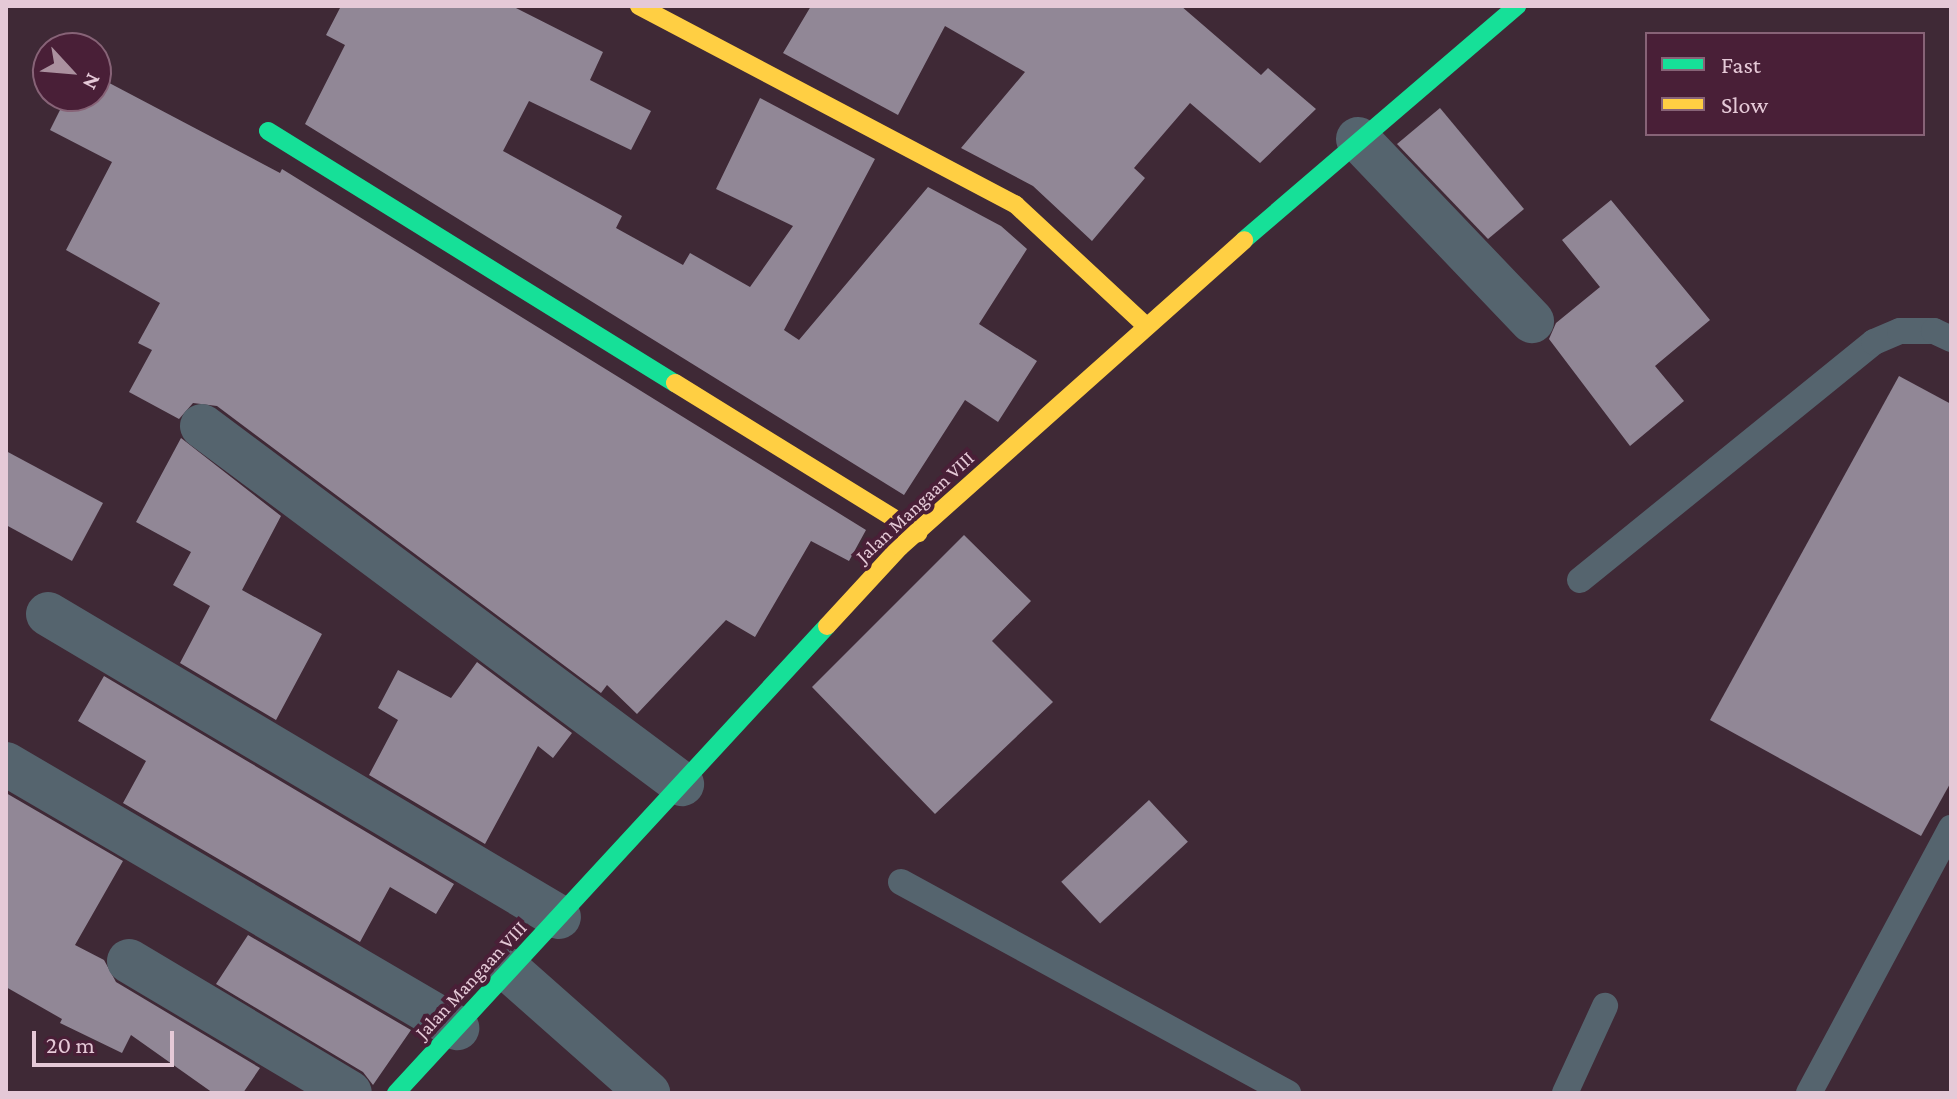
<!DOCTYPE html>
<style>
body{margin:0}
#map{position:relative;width:1957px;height:1099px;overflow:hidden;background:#3f2936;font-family:"Crimson Pro",serif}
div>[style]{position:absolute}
.building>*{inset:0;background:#918796;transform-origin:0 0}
.lane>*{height:26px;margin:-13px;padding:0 13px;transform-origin:13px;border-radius:13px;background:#55646e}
.street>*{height:44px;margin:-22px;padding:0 22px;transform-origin:22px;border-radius:22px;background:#55646e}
.fast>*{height:18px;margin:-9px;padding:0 9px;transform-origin:9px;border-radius:9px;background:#16e098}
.slow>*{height:18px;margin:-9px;padding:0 9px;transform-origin:9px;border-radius:9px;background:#ffcf43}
span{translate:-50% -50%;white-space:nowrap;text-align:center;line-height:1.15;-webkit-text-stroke:8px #491f37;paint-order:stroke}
.street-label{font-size:20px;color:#e5c9d7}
.frame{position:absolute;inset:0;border:8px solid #e5c9d7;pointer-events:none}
.legend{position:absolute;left:1645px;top:32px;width:280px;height:104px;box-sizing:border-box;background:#491f37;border:2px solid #876377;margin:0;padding:10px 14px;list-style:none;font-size:24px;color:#e5c9d7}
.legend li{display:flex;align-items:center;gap:16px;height:40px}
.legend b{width:40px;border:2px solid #876377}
.north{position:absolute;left:32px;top:32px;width:80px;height:80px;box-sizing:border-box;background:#491f37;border:2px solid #876377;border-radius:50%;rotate:116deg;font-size:22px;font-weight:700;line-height:32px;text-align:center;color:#e5c9d7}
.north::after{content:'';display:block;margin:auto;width:28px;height:36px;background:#ab919f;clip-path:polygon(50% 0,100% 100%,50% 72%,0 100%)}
.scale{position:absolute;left:32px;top:1031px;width:142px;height:36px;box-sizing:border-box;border:4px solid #e5c9d7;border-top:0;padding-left:10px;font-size:24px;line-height:28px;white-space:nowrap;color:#e5c9d7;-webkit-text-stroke:6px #491f37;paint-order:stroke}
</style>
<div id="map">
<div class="building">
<i style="clip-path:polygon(341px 6px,512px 6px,603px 52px,590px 80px,651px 111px,631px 150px,529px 101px,503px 151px,622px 216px,616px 228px,683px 265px,690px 253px,750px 287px,793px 226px,716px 189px,760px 98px,875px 159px,784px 330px,799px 340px,928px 187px,1001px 226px,1027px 249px,979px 324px,1037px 361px,998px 422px,965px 400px,904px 495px,305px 124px,345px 45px,326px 35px)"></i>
<i style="clip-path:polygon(811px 6px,1181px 6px,1261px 75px,1268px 68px,1316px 109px,1260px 163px,1190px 103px,1134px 168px,1145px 178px,1092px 241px,1033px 186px,961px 148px,1025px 72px,945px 26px,898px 115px,783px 53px)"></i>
<i style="clip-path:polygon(96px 76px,280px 173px,282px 169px,866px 530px,849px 561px,811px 541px,755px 637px,726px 620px,637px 714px,607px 685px,601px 693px,217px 406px,193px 403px,179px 419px,129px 392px,152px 350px,138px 343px,160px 303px,66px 250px,112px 162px,50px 130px,67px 96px,96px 96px)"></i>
<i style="clip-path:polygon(1440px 108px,1524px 209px,1488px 239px,1397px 144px)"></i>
<i style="clip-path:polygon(1611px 200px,1710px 320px,1655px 366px,1684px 401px,1630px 446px,1549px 339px,1556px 323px,1600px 287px,1562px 240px)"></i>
<i style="clip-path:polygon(1899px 376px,1951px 404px,1951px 782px,1921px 836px,1710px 720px)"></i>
<i style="clip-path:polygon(181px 438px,281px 516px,242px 590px,322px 634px,276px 720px,180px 663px,210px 606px,173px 585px,191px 552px,136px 522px)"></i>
<i style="clip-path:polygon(6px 451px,103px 503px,72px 561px,6px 525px)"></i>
<i style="clip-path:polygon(964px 535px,1031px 601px,992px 641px,1053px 702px,935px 814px,812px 687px)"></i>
<i style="clip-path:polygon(477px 662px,572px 733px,553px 758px,538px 746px,485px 844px,369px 775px,398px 720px,378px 708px,398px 670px,451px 698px)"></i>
<i style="clip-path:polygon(104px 676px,454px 884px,436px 914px,390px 887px,360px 942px,123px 803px,146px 761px,78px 721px)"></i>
<i style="clip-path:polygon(6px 793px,123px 861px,75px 945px,104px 960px,116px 982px,260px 1068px,243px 1093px,213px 1093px,131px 1035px,122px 1053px,60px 1023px,62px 1019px,6px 987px)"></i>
<i style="left:1149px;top:800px;width:57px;height:120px;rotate:47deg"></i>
<i style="clip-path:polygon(248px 935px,411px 1030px,373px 1085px,363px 1072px,216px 984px)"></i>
</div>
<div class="lane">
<i style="left:1580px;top:580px;width:378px;rotate:-39deg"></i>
<i style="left:1874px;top:342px;width:28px;rotate:-23deg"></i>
<i style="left:1900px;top:331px;width:34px"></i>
<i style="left:1934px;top:331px;width:19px;rotate:25deg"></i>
<i style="left:901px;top:882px;width:441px;rotate:28.6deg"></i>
<i style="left:1565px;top:1093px;width:96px;rotate:-65.3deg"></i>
<i style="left:1809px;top:1093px;width:301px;rotate:-61.8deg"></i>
</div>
<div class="street">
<i style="left:1358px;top:139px;width:252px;rotate:46.3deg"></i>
<i style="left:202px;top:426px;width:599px;rotate:36.72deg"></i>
<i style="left:48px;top:614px;width:594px;rotate:30.67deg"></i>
<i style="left:6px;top:764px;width:523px;rotate:30.34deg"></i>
<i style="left:129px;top:961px;width:257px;rotate:30.8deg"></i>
<i style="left:509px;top:970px;width:186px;rotate:41.5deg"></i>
</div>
<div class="fast">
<i style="left:268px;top:131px;width:479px;rotate:31.8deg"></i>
<i style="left:1244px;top:240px;width:360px;rotate:-40.6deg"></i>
<i style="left:396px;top:1093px;width:635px;rotate:-47.3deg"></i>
</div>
<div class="slow">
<i style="left:639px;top:6px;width:426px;rotate:27.8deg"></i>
<i style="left:1016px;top:205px;width:176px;rotate:42.9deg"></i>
<i style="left:675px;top:383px;width:286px;rotate:31.7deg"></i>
<i style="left:827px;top:626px;width:108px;rotate:-47.3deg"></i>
<i style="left:900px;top:547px;width:461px;rotate:-41.7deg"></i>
</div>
<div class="street-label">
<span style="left:915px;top:507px;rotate:-43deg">Jalan Mangaan VIII</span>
<span style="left:471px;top:980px;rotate:-47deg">Jalan Mangaan VIII</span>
</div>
<div class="frame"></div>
<ul class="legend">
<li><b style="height:10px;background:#16e098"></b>Fast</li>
<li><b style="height:10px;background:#ffcf43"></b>Slow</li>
</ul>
<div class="north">N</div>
<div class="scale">20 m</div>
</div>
